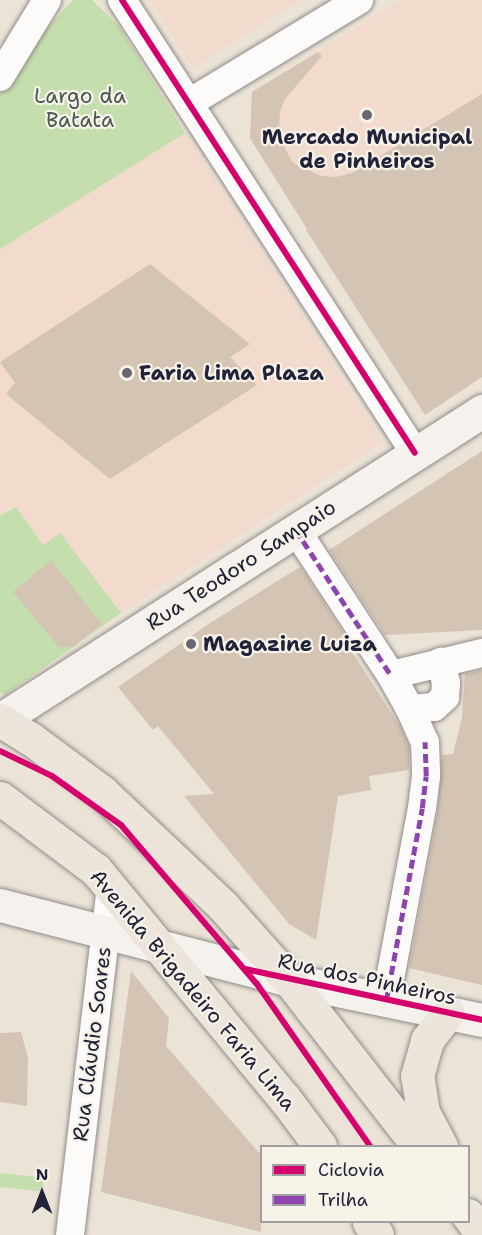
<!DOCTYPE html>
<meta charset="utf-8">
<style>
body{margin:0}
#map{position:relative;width:482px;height:1235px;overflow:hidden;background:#ece3d7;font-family:"Shantell Sans",sans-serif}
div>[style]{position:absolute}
.built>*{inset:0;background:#f2dacc}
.green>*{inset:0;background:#c4dead;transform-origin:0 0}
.building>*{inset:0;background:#d4c4b3}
.roads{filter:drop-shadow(0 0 2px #918c8a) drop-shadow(0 0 2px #918c8a)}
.street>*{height:28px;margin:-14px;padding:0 14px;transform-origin:14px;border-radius:14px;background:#fcfbf9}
.secondary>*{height:33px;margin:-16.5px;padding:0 16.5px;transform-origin:16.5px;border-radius:16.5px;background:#f5f2ee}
.highway>*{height:33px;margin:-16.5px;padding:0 16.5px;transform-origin:16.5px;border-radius:16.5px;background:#ede5dc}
.quiet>*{height:4.5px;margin-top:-2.25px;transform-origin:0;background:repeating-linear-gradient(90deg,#8e44ad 0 9px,transparent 0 13.5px)}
.cycleway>*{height:6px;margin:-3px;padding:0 3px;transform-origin:3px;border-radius:3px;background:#d6006c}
.dots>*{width:16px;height:16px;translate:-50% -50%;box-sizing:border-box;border:3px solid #f7f3e8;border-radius:50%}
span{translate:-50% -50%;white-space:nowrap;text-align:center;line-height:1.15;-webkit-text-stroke:4.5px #f7f3e8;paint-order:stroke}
.park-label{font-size:21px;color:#495953}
.poi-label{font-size:21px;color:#22223b;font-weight:700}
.left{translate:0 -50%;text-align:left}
.street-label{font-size:21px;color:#22223b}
.legend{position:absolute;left:260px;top:1145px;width:210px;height:78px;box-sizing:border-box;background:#f7f3e8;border:2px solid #a29fa3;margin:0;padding:8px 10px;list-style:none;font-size:18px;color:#22223b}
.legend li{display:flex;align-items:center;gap:12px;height:30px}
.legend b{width:30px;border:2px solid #a29fa3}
.north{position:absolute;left:12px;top:1163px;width:60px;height:60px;-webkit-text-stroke:4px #f7f3e8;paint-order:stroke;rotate:0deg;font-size:16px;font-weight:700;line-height:24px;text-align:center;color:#22223b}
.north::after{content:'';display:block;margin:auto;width:21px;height:27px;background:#22223b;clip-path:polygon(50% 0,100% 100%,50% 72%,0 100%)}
</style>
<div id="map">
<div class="built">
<i style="clip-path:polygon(150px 0,301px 0,193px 68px)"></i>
<i style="clip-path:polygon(400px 0,482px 0,482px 148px,330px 180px,292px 205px,250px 138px,252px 92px)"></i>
<i style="clip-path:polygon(185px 133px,383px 442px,121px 613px,60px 533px,43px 545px,16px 507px,0 516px,0 249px)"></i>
</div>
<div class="green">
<i style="clip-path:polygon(73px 0,92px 0,119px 26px,185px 133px,0 249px,0 94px,21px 56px)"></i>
<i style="clip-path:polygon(16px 507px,43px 545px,60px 533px,121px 613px,5px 695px,0 692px,0 516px)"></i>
<i style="left:0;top:1173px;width:44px;height:14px;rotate:6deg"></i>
</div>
<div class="building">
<i style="clip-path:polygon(318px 52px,322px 56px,285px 99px,280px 112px,279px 129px,283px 145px,293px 163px,321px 176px,336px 177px,352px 173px,482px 94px,482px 377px,425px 415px,306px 230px,307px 229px,250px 138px,252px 92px)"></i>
<i style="clip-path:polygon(150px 264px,250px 344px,230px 357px,257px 385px,110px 479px,6px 394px,15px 383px,0 362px)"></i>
<i style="clip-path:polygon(482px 451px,482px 630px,385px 635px,329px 550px)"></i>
<i style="clip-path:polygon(51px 560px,102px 624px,73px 647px,59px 647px,13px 592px)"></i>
<i style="clip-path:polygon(298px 568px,301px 568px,345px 635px,341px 635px,401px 728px,409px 746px,409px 770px,369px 776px,371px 790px,338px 796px,316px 940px,289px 924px,184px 796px,214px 794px,158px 726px,153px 730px,118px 687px,210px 623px)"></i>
<i style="clip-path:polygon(482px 670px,482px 985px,409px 968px,438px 811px,442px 755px,453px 754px,462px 718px,465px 674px)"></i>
<i style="clip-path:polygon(131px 971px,169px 1018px,166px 1046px,261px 1155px,261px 1232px,101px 1192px)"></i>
<i style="clip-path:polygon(21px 1032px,28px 1058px,27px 1106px,0 1102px,0 1033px)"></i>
</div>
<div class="roads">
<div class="street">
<i style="left:122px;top:0;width:539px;rotate:57.11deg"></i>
<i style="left:0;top:77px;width:90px;rotate:-58.6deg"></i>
<i style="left:189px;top:103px;width:199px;rotate:-31.2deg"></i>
<i style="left:296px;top:530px;width:173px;rotate:56.8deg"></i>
<i style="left:391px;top:675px;width:39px;rotate:61deg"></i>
<i style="left:410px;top:709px;width:36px;rotate:66deg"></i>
<i style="left:425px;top:742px;width:34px;rotate:88deg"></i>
<i style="left:426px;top:776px;width:32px;rotate:97deg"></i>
<i style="left:422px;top:808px;width:196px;rotate:100.6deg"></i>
<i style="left:391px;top:675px;width:94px;rotate:-13.6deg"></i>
<i style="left:410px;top:709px;width:24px;rotate:-5deg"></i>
<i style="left:434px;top:707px;width:15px;rotate:-42deg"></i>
<i style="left:445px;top:697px;width:14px;rotate:-86deg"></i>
<i style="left:446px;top:683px;width:22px;rotate:-103deg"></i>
<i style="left:70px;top:1235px;width:349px;rotate:-83.3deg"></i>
</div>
<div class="secondary">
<i style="left:0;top:720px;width:573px;rotate:-32.66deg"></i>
<i style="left:0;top:905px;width:299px;rotate:14.5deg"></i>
<i style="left:289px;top:980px;width:197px;rotate:11.7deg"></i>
</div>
<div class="highway">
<i style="left:0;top:720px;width:36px;rotate:32deg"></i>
<i style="left:31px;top:739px;width:89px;rotate:36.7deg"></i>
<i style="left:102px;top:792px;width:166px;rotate:43.3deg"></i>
<i style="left:223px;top:906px;width:99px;rotate:48.3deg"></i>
<i style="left:289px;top:980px;width:210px;rotate:52.1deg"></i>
<i style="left:0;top:798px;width:120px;rotate:36.9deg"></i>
<i style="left:96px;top:870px;width:297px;rotate:50.5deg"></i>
<i style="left:285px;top:1099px;width:59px;rotate:53.3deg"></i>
<i style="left:441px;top:1146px;width:38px;rotate:-118deg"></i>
<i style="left:423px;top:1112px;width:36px;rotate:-99deg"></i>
<i style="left:417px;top:1076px;width:37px;rotate:-74deg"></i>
<i style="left:427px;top:1040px;width:34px;rotate:-52deg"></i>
<i style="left:468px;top:1215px;width:24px;rotate:54deg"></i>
<i style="left:369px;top:1222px;width:15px;rotate:58deg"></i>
</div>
</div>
<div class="quiet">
<i style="left:296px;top:530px;width:173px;rotate:56.8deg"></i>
<i style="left:386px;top:1001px;width:196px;rotate:-79.4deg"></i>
<i style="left:422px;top:808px;width:32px;rotate:-83deg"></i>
<i style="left:426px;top:776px;width:34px;rotate:-92deg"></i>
</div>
<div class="cycleway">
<i style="left:122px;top:0;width:539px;rotate:57.11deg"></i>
<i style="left:0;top:751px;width:58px;rotate:25.7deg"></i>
<i style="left:52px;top:776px;width:85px;rotate:35.4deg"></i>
<i style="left:121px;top:825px;width:209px;rotate:49.5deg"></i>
<i style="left:257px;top:984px;width:198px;rotate:55.1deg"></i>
<i style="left:245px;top:969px;width:242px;rotate:12.1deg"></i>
</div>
<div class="dots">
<i style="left:367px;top:115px;background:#696672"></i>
<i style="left:127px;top:373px;background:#696672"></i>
<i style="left:191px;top:644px;background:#696672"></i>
</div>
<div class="park-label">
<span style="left:80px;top:108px">Largo da<br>Batata</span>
</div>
<div class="poi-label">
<span style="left:367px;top:149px">Mercado Municipal<br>de Pinheiros</span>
<span class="left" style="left:139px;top:373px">Faria Lima Plaza</span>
<span class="left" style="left:203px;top:644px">Magazine Luiza</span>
</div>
<div class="street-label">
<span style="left:241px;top:565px;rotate:-33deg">Rua Teodoro Sampaio</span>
<span style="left:367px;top:979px;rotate:12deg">Rua dos Pinheiros</span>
<span style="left:193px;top:990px;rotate:50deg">Avenida Brigadeiro Faria Lima</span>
<span style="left:92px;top:1044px;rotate:-83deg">Rua Cláudio Soares</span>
</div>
<ul class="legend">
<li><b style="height:8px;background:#d6006c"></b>Ciclovia</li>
<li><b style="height:8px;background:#8e44ad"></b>Trilha</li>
</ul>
<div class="north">N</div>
</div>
